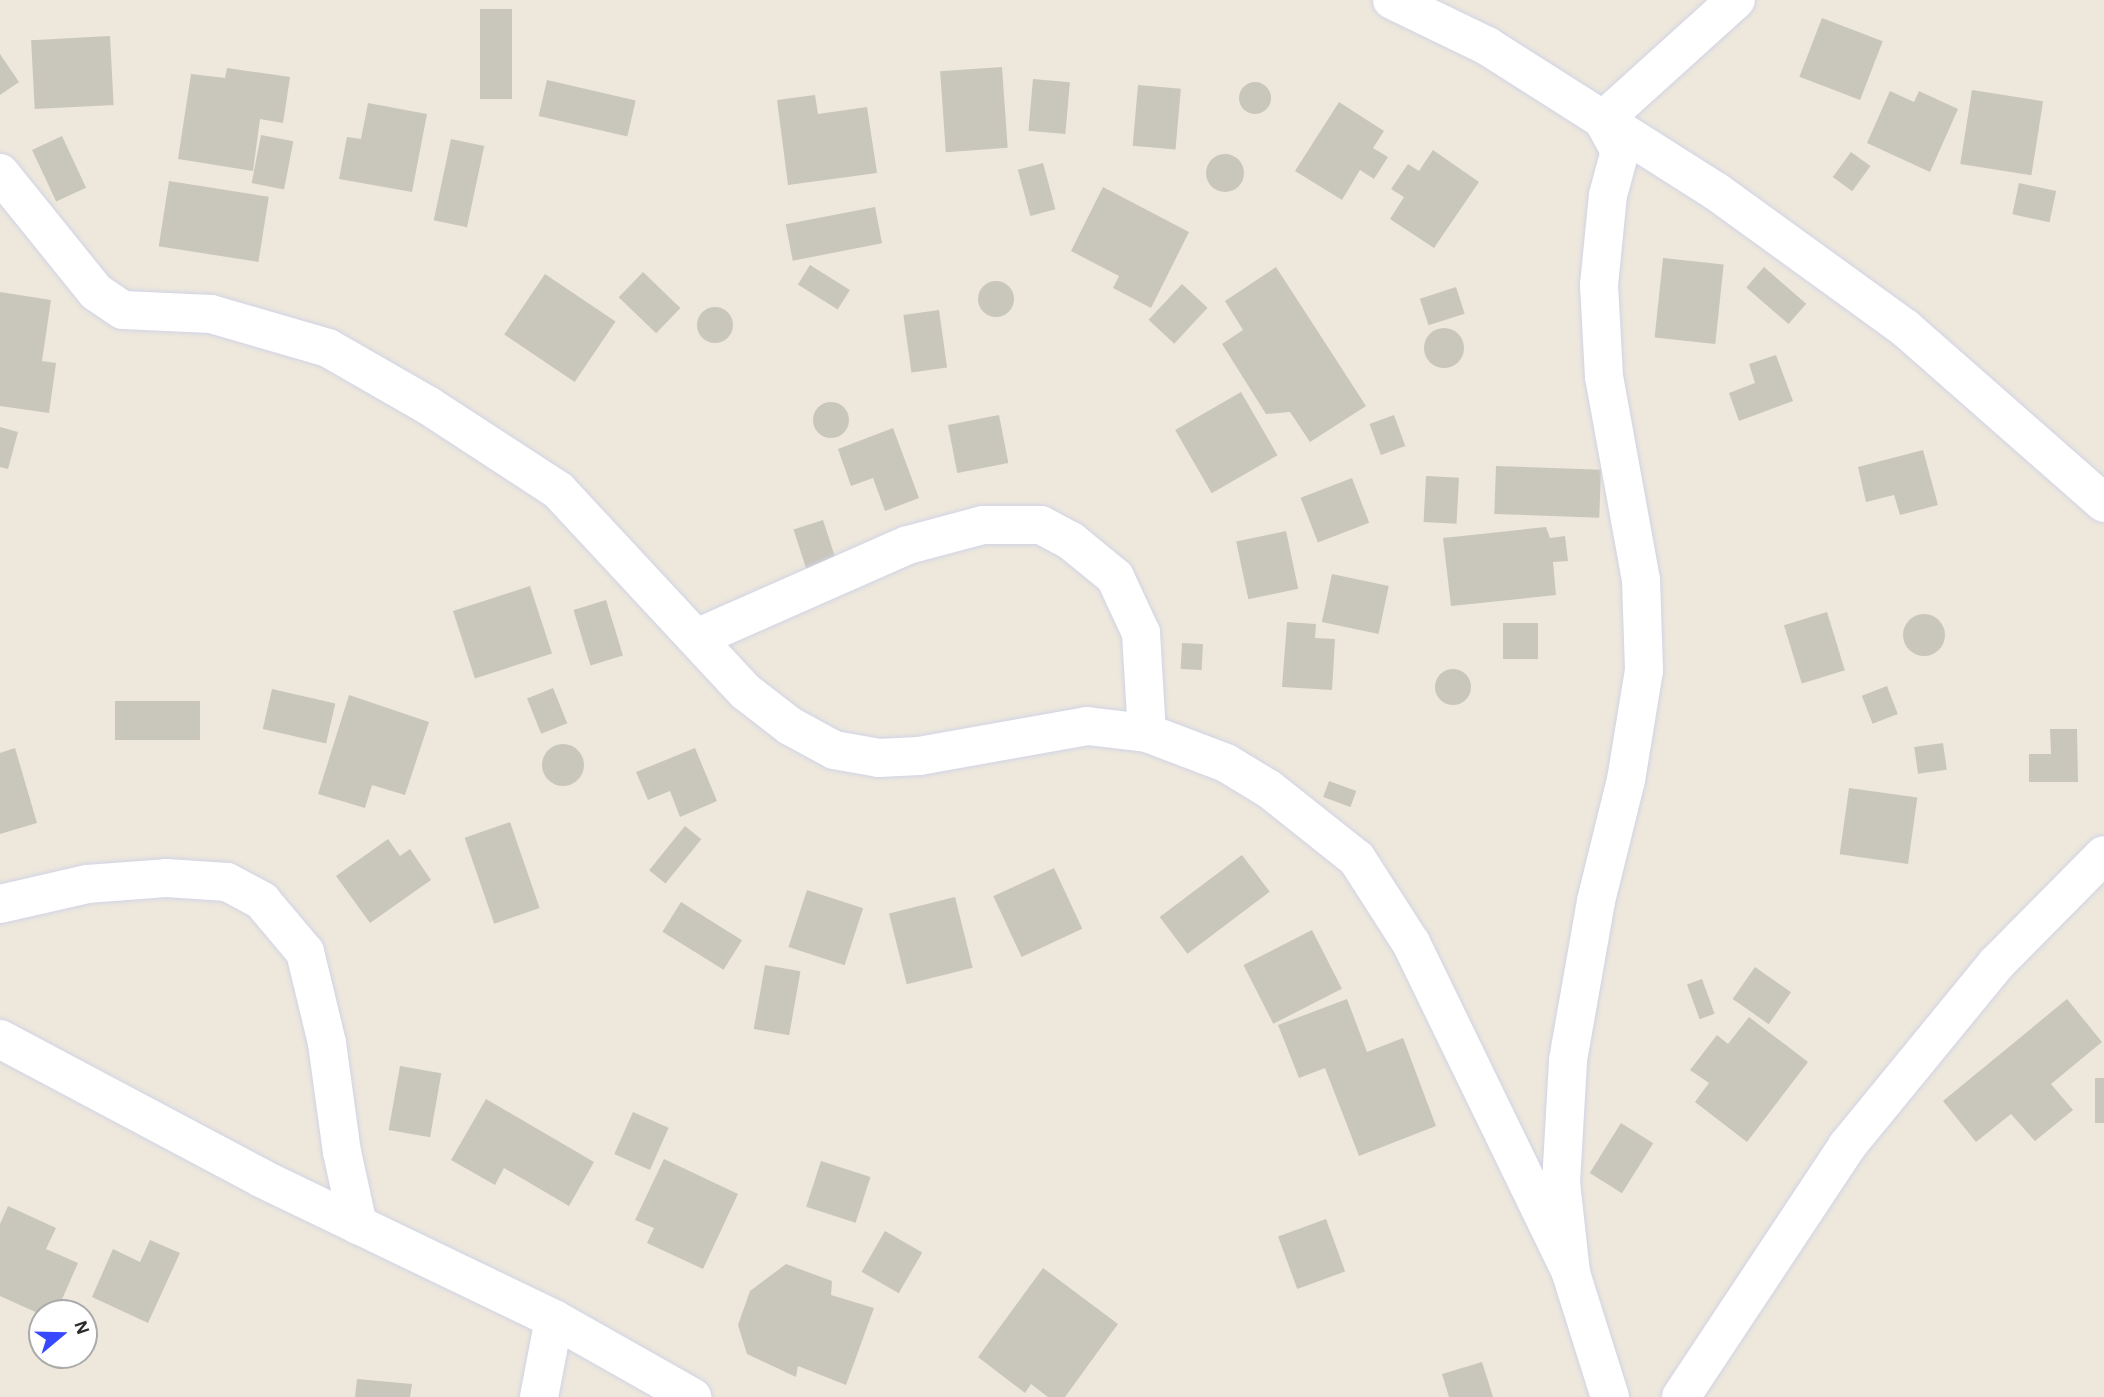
<!DOCTYPE html>
<style>
body{margin:0}
#map{position:relative;width:2104px;height:1397px;overflow:hidden;background:#eee8dc;font-family:"Alegreya Sans",sans-serif}
div>[style]{position:absolute}
.building>*{inset:0;background:#c9c6bb;transform-origin:0 0}
.round{border-radius:50%}
.roads{filter:drop-shadow(0 0 2px #d1d3e5) drop-shadow(0 0 2px #d1d3e5)}
.minor>*{height:38px;margin:-19px;padding:0 19px;transform-origin:19px;border-radius:19px;background:#fff}
span{translate:-50% -50%;white-space:nowrap;text-align:center;line-height:1.15;-webkit-text-stroke:5px #fff;paint-order:stroke}
.north{position:absolute;left:28px;top:1299px;width:70px;height:70px;box-sizing:border-box;background:#fff;border:2px solid #aaa;border-radius:50%;rotate:71deg;font-size:19px;font-weight:700;line-height:28px;text-align:center;color:#2b2b2b}
.north::after{content:'';display:block;margin:auto;width:24px;height:32px;background:#3848ff;clip-path:polygon(50% 0,100% 100%,50% 72%,0 100%)}
</style>
<div id="map">
<div class="building">
<i style="left:480px;top:9px;width:32px;height:90px"></i>
<i style="left:1822px;top:18px;width:65px;height:63px;rotate:21deg"></i>
<i style="left:110px;top:36px;width:69px;height:79px;rotate:87deg"></i>
<i style="clip-path:polygon(0 54px,19px 82px,0 95px)"></i>
<i style="left:1002px;top:67px;width:81px;height:62px;rotate:86deg"></i>
<i style="clip-path:polygon(227px 68px,290px 77px,283px 123px,260px 119px,253px 171px,178px 159px,191px 74px,225px 78px)"></i>
<i style="left:1033px;top:79px;width:37px;height:52px;rotate:5deg"></i>
<i style="left:547px;top:80px;width:91px;height:37px;rotate:13deg"></i>
<i class="round" style="left:1239px;top:82px;width:32px;height:32px"></i>
<i style="left:1138px;top:85px;width:43px;height:61px;rotate:5deg"></i>
<i style="left:1972px;top:90px;width:72px;height:75px;rotate:9deg"></i>
<i style="clip-path:polygon(1890px 91px,1914px 102px,1919px 91px,1958px 109px,1930px 172px,1867px 143px)"></i>
<i style="clip-path:polygon(815px 95px,818px 114px,867px 107px,877px 173px,788px 185px,777px 100px)"></i>
<i style="clip-path:polygon(1339px 102px,1384px 131px,1373px 148px,1388px 157px,1374px 179px,1360px 170px,1342px 200px,1295px 171px)"></i>
<i style="clip-path:polygon(368px 103px,427px 114px,412px 192px,339px 179px,347px 137px,361px 139px)"></i>
<i style="left:261px;top:135px;width:33px;height:49px;rotate:11deg"></i>
<i style="left:62px;top:136px;width:57px;height:33px;rotate:65deg"></i>
<i style="left:451px;top:139px;width:34px;height:83px;rotate:12deg"></i>
<i style="clip-path:polygon(1433px 150px,1479px 182px,1434px 248px,1390px 219px,1404px 197px,1391px 189px,1408px 164px,1419px 171px)"></i>
<i style="left:1851px;top:152px;width:24px;height:31px;rotate:36deg"></i>
<i class="round" style="left:1206px;top:154px;width:38px;height:38px"></i>
<i style="left:1043px;top:163px;width:48px;height:26px;rotate:75deg"></i>
<i style="left:169px;top:181px;width:101px;height:66px;rotate:9deg"></i>
<i style="left:2019px;top:183px;width:38px;height:32px;rotate:12deg"></i>
<i style="clip-path:polygon(1103px 187px,1189px 232px,1151px 308px,1113px 288px,1119px 276px,1071px 251px)"></i>
<i style="left:875px;top:207px;width:37px;height:91px;rotate:79deg"></i>
<i style="left:1663px;top:258px;width:61px;height:80px;rotate:6deg"></i>
<i style="left:810px;top:265px;width:47px;height:23px;rotate:32deg"></i>
<i style="clip-path:polygon(1276px 267px,1366px 406px,1310px 442px,1290px 412px,1266px 414px,1222px 344px,1243px 330px,1225px 301px)"></i>
<i style="left:1764px;top:267px;width:56px;height:27px;rotate:41deg"></i>
<i style="left:643px;top:272px;width:52px;height:35px;rotate:44deg"></i>
<i style="left:545px;top:274px;width:85px;height:73px;rotate:34deg"></i>
<i class="round" style="left:978px;top:281px;width:36px;height:36px"></i>
<i style="left:1182px;top:284px;width:35px;height:49px;rotate:43deg"></i>
<i style="left:1456px;top:287px;width:28px;height:38px;rotate:72deg"></i>
<i style="clip-path:polygon(0 292px,51px 300px,42px 361px,56px 363px,49px 413px,0 406px)"></i>
<i class="round" style="left:697px;top:307px;width:36px;height:36px"></i>
<i style="left:939px;top:310px;width:58px;height:36px;rotate:82deg"></i>
<i class="round" style="left:1424px;top:328px;width:40px;height:40px"></i>
<i style="clip-path:polygon(1776px 355px,1793px 401px,1739px 421px,1729px 393px,1755px 383px,1749px 364px)"></i>
<i style="left:1241px;top:392px;width:73px;height:76px;rotate:60deg"></i>
<i class="round" style="left:813px;top:402px;width:36px;height:36px"></i>
<i style="left:999px;top:415px;width:49px;height:52px;rotate:79deg"></i>
<i style="left:1394px;top:415px;width:33px;height:26px;rotate:70deg"></i>
<i style="clip-path:polygon(0 427px,18px 432px,8px 469px,0 467px)"></i>
<i style="clip-path:polygon(893px 428px,919px 498px,885px 511px,873px 478px,851px 486px,838px 449px)"></i>
<i style="clip-path:polygon(1923px 450px,1938px 505px,1900px 515px,1894px 495px,1866px 502px,1858px 467px)"></i>
<i style="left:1496px;top:466px;width:105px;height:48px;rotate:2deg"></i>
<i style="left:1426px;top:476px;width:33px;height:46px;rotate:3deg"></i>
<i style="left:1352px;top:478px;width:48px;height:55px;rotate:69deg"></i>
<i style="left:823px;top:520px;width:41px;height:31px;rotate:72deg"></i>
<i style="clip-path:polygon(1546px 527px,1550px 538px,1565px 536px,1568px 561px,1553px 562px,1556px 595px,1451px 606px,1443px 538px)"></i>
<i style="left:1286px;top:531px;width:59px;height:51px;rotate:78deg"></i>
<i style="left:1332px;top:574px;width:58px;height:49px;rotate:12deg"></i>
<i style="left:530px;top:586px;width:71px;height:81px;rotate:72deg"></i>
<i style="left:606px;top:600px;width:58px;height:34px;rotate:73deg"></i>
<i style="left:1827px;top:612px;width:61px;height:45px;rotate:73deg"></i>
<i class="round" style="left:1903px;top:614px;width:42px;height:42px"></i>
<i style="clip-path:polygon(1287px 622px,1316px 624px,1315px 638px,1335px 639px,1332px 690px,1282px 687px)"></i>
<i style="left:1538px;top:623px;width:36px;height:35px;rotate:90deg"></i>
<i style="left:1182px;top:643px;width:21px;height:26px;rotate:3deg"></i>
<i class="round" style="left:1435px;top:669px;width:36px;height:36px"></i>
<i style="left:1887px;top:686px;width:30px;height:27px;rotate:69deg"></i>
<i style="left:553px;top:688px;width:38px;height:28px;rotate:68deg"></i>
<i style="left:272px;top:689px;width:65px;height:41px;rotate:13deg"></i>
<i style="clip-path:polygon(349px 695px,429px 722px,405px 795px,372px 785px,365px 808px,318px 794px)"></i>
<i style="left:115px;top:701px;width:85px;height:39px"></i>
<i style="clip-path:polygon(2050px 729px,2077px 729px,2078px 782px,2029px 782px,2029px 754px,2051px 754px)"></i>
<i style="left:1943px;top:743px;width:27px;height:29px;rotate:82deg"></i>
<i class="round" style="left:542px;top:744px;width:42px;height:42px"></i>
<i style="clip-path:polygon(15px 748px,37px 823px,0 834px,0 753px)"></i>
<i style="clip-path:polygon(695px 748px,717px 801px,680px 817px,670px 791px,648px 800px,636px 772px)"></i>
<i style="left:1329px;top:781px;width:29px;height:17px;rotate:20deg"></i>
<i style="left:1849px;top:788px;width:69px;height:67px;rotate:8deg"></i>
<i style="left:510px;top:822px;width:91px;height:48px;rotate:71deg"></i>
<i style="left:685px;top:826px;width:21px;height:57px;rotate:39deg"></i>
<i style="clip-path:polygon(388px 839px,400px 856px,410px 849px,431px 880px,370px 923px,336px 876px)"></i>
<i style="left:1242px;top:855px;width:46px;height:103px;rotate:53deg"></i>
<i style="left:1054px;top:868px;width:67px;height:67px;rotate:65deg"></i>
<i style="left:807px;top:890px;width:59px;height:60px;rotate:18deg"></i>
<i style="left:955px;top:897px;width:73px;height:68px;rotate:76deg"></i>
<i style="left:681px;top:902px;width:72px;height:35px;rotate:32deg"></i>
<i style="left:1312px;top:930px;width:66px;height:77px;rotate:63deg"></i>
<i style="left:765px;top:965px;width:36px;height:65px;rotate:10deg"></i>
<i style="left:1755px;top:967px;width:44px;height:39px;rotate:35deg"></i>
<i style="left:1702px;top:979px;width:37px;height:16px;rotate:70deg"></i>
<i style="clip-path:polygon(1347px 999px,1367px 1052px,1403px 1038px,1436px 1126px,1359px 1156px,1325px 1068px,1299px 1078px,1278px 1025px)"></i>
<i style="clip-path:polygon(2067px 999px,2102px 1042px,2051px 1084px,2073px 1110px,2035px 1141px,2011px 1114px,1976px 1142px,1943px 1101px)"></i>
<i style="clip-path:polygon(1749px 1017px,1808px 1062px,1747px 1142px,1695px 1102px,1709px 1083px,1690px 1070px,1717px 1035px,1728px 1044px)"></i>
<i style="left:400px;top:1066px;width:42px;height:65px;rotate:10deg"></i>
<i style="left:2095px;top:1078px;width:9px;height:45px"></i>
<i style="clip-path:polygon(486px 1099px,594px 1162px,569px 1206px,504px 1168px,495px 1185px,451px 1160px)"></i>
<i style="left:633px;top:1112px;width:39px;height:46px;rotate:24deg"></i>
<i style="left:1621px;top:1123px;width:38px;height:59px;rotate:32deg"></i>
<i style="clip-path:polygon(664px 1159px,738px 1194px,703px 1269px,647px 1243px,654px 1228px,635px 1220px)"></i>
<i style="left:821px;top:1161px;width:52px;height:48px;rotate:18deg"></i>
<i style="clip-path:polygon(8px 1206px,56px 1228px,46px 1249px,78px 1263px,56px 1313px,42px 1315px,0 1296px,0 1224px)"></i>
<i style="left:1326px;top:1219px;width:56px;height:51px;rotate:70deg"></i>
<i style="left:885px;top:1231px;width:43px;height:47px;rotate:30deg"></i>
<i style="clip-path:polygon(150px 1240px,180px 1253px,148px 1323px,92px 1297px,113px 1249px,140px 1262px)"></i>
<i style="clip-path:polygon(786px 1264px,832px 1281px,831px 1295px,874px 1308px,846px 1385px,798px 1366px,796px 1377px,747px 1354px,738px 1325px,750px 1291px)"></i>
<i style="clip-path:polygon(1043px 1268px,1118px 1324px,1065px 1397px,1048px 1397px,1031px 1384px,1025px 1393px,978px 1357px)"></i>
<i style="clip-path:polygon(1482px 1362px,1493px 1397px,1449px 1397px,1442px 1374px)"></i>
<i style="clip-path:polygon(357px 1379px,412px 1384px,410px 1397px,355px 1397px)"></i>
</div>
<div class="roads">
<div class="minor">
<i style="left:1392px;top:0;width:106px;rotate:25.8deg"></i>
<i style="left:1487px;top:46px;width:272px;rotate:32.4deg"></i>
<i style="left:1717px;top:192px;width:232px;rotate:35.9deg"></i>
<i style="left:1905px;top:328px;width:265px;rotate:41.3deg"></i>
<i style="left:0;top:173px;width:153px;rotate:51.1deg"></i>
<i style="left:96px;top:292px;width:32px;rotate:34deg"></i>
<i style="left:123px;top:310px;width:88px;rotate:2.6deg"></i>
<i style="left:211px;top:314px;width:122px;rotate:16.2deg"></i>
<i style="left:328px;top:348px;width:116px;rotate:29.9deg"></i>
<i style="left:429px;top:406px;width:154px;rotate:33.1deg"></i>
<i style="left:558px;top:490px;width:276px;rotate:47.1deg"></i>
<i style="left:746px;top:692px;width:56px;rotate:37.7deg"></i>
<i style="left:790px;top:726px;width:50px;rotate:28.6deg"></i>
<i style="left:834px;top:750px;width:46px;rotate:10.1deg"></i>
<i style="left:879px;top:758px;width:40px;rotate:-2.9deg"></i>
<i style="left:919px;top:756px;width:171px;rotate:-10.1deg"></i>
<i style="left:1087px;top:726px;width:60px;rotate:6.7deg"></i>
<i style="left:1147px;top:733px;width:85px;rotate:20.8deg"></i>
<i style="left:1226px;top:763px;width:50px;rotate:31.2deg"></i>
<i style="left:1269px;top:789px;width:112px;rotate:38.5deg"></i>
<i style="left:1357px;top:859px;width:100px;rotate:57.3deg"></i>
<i style="left:1411px;top:943px;width:367px;rotate:64.1deg"></i>
<i style="left:699px;top:637px;width:228px;rotate:-23.8deg"></i>
<i style="left:908px;top:545px;width:78px;rotate:-14.9deg"></i>
<i style="left:983px;top:525px;width:58px"></i>
<i style="left:1041px;top:525px;width:34px;rotate:28deg"></i>
<i style="left:1071px;top:541px;width:57px;rotate:39.3deg"></i>
<i style="left:1115px;top:577px;width:62px;rotate:65.1deg"></i>
<i style="left:1141px;top:633px;width:100px;rotate:86.6deg"></i>
<i style="left:0;top:904px;width:89px;rotate:-12.9deg"></i>
<i style="left:87px;top:884px;width:79px;rotate:-4.3deg"></i>
<i style="left:166px;top:878px;width:61px;rotate:3.8deg"></i>
<i style="left:227px;top:882px;width:40px;rotate:28deg"></i>
<i style="left:262px;top:901px;width:67px;rotate:49.9deg"></i>
<i style="left:305px;top:952px;width:94px;rotate:76.4deg"></i>
<i style="left:327px;top:1043px;width:110px;rotate:82.2deg"></i>
<i style="left:342px;top:1152px;width:75px;rotate:77.6deg"></i>
<i style="left:0;top:1039px;width:296px;rotate:28deg"></i>
<i style="left:261px;top:1178px;width:325px;rotate:25.7deg"></i>
<i style="left:554px;top:1319px;width:159px;rotate:29.5deg"></i>
<i style="left:539px;top:1397px;width:79px;rotate:-79.1deg"></i>
<i style="left:1610px;top:1397px;width:130px;rotate:-107.5deg"></i>
<i style="left:1571px;top:1273px;width:91px;rotate:-96.3deg"></i>
<i style="left:1561px;top:1183px;width:123px;rotate:-86.7deg"></i>
<i style="left:1568px;top:1060px;width:161px;rotate:-80deg"></i>
<i style="left:1596px;top:901px;width:125px;rotate:-76.1deg"></i>
<i style="left:1626px;top:780px;width:111px;rotate:-80.7deg"></i>
<i style="left:1644px;top:670px;width:90px;rotate:-91.9deg"></i>
<i style="left:1641px;top:580px;width:206px;rotate:-100.3deg"></i>
<i style="left:1604px;top:377px;width:92px;rotate:-93.1deg"></i>
<i style="left:1599px;top:285px;width:90px;rotate:-84.3deg"></i>
<i style="left:1608px;top:195px;width:46px;rotate:-74.7deg"></i>
<i style="left:1620px;top:151px;width:35px;rotate:-119deg"></i>
<i style="left:1603px;top:120px;width:179px;rotate:-42.1deg"></i>
<i style="left:1681px;top:1397px;width:301px;rotate:-56.5deg"></i>
<i style="left:1847px;top:1146px;width:235px;rotate:-50.7deg"></i>
<i style="left:1996px;top:964px;width:153px;rotate:-45.3deg"></i>
</div>
</div>
<div class="north">N</div>
</div>
